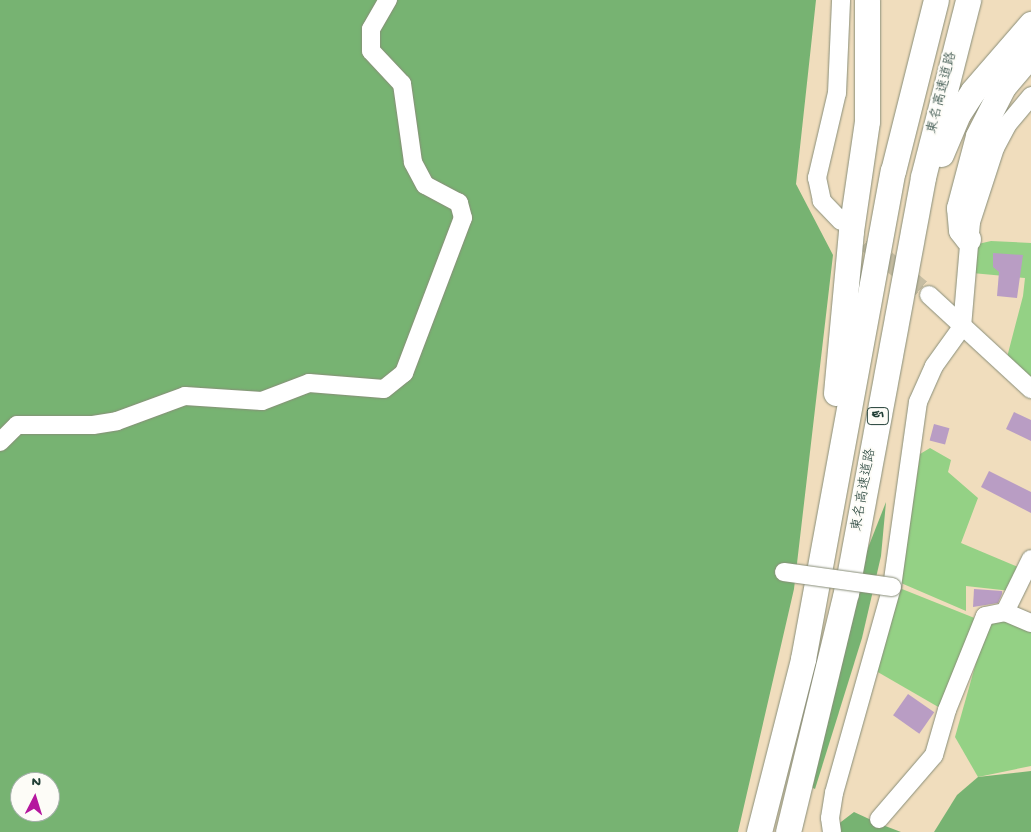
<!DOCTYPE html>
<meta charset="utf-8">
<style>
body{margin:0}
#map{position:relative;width:1031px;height:832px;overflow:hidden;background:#f0ddbd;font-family:"Gochi Hand","Klee One",sans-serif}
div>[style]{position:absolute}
.green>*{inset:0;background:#94d185}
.forest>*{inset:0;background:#77b372}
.building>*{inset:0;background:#b99dc4;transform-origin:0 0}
.minor-tunnel>*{height:18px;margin-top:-9px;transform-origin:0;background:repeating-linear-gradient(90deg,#c6bda2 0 18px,transparent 0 27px)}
.roads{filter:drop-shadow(0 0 1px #888d78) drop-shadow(0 0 1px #888d78)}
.minor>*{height:18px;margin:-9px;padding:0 9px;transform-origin:9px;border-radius:9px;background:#fff}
.highway>*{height:25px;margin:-12.5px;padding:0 12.5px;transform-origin:12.5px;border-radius:12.5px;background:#fff}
.bridges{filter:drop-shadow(0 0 1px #888d78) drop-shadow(0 0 1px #888d78)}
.minor-bridge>*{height:18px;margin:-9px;padding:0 9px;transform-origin:9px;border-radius:9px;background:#fff}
span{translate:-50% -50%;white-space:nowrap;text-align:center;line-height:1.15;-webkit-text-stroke:4px #fdfcf7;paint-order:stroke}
.shield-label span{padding:1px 4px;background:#fdfcf7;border:1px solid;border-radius:4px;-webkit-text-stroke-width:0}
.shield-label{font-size:12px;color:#1f3d34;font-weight:700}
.street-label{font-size:14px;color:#1f3d34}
.north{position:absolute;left:10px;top:772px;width:50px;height:50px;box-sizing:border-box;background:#fdfcf7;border:1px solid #a4b0a9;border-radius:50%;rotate:5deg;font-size:14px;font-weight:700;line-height:20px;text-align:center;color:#1f3d34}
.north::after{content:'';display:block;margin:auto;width:18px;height:22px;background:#b5179e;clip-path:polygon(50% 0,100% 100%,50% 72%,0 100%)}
</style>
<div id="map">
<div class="green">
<i style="clip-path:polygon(991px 241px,1031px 243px,1031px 383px,1006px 361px,1023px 296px,1025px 278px,972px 273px,978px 244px)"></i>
<i style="clip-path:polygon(930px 448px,951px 460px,948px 472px,978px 498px,961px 543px,1023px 569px,1011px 591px,966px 586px,966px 611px,901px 583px,920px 454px)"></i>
<i style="clip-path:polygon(897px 587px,982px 621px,940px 708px,876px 671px)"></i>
<i style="clip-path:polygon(999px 618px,1031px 628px,1031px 766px,978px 777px,955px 737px,987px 624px)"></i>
</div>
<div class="forest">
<i style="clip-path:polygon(evenodd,0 0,816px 0,796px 184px,833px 255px,794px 589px,738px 832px,0 832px,0 0,20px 782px,50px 782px,50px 812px,20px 812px,20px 782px)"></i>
<i style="clip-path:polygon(886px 502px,881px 556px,862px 638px,815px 789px,811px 787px,866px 553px)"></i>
<i style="clip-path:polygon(1031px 771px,1031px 832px,934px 832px,957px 795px,978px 777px)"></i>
<i style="clip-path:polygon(854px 812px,880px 824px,901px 832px,839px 832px,837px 825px)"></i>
</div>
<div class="building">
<i style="clip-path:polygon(993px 253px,1023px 255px,1017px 298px,997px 296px,999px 272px,993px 267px)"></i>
<i style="clip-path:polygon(1014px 412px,1031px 420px,1031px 441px,1006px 429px)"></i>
<i style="left:934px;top:424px;width:16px;height:17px;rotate:15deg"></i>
<i style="clip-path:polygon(989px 471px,1031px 492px,1031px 513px,981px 487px)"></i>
<i style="clip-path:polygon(974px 589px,1002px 591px,1002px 594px,998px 603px,973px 607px)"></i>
<i style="left:908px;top:694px;width:32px;height:26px;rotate:35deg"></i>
</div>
<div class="minor-tunnel">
<i style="left:845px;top:225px;width:109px;rotate:39.8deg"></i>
</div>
<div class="roads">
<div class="minor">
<i style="left:841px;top:221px;width:28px;rotate:-134deg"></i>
<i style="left:822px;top:201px;width:24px;rotate:-102deg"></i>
<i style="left:817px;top:178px;width:87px;rotate:-76.8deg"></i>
<i style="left:837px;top:93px;width:93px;rotate:-87.5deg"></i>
<i style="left:929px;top:295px;width:139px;rotate:42.7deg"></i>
<i style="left:0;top:442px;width:24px;rotate:-45deg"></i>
<i style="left:17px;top:425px;width:76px"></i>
<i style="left:93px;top:425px;width:24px;rotate:-9deg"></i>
<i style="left:117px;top:421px;width:72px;rotate:-20.2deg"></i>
<i style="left:185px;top:396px;width:77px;rotate:3.7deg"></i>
<i style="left:262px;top:401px;width:50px;rotate:-21deg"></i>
<i style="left:309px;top:383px;width:75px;rotate:4.6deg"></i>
<i style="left:384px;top:389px;width:26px;rotate:-39deg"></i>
<i style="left:404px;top:373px;width:166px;rotate:-69.2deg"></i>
<i style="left:463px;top:218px;width:16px;rotate:-105deg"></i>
<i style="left:459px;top:203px;width:38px;rotate:-152deg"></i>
<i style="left:425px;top:185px;width:26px;rotate:-118deg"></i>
<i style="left:413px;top:162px;width:79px;rotate:-98deg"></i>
<i style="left:402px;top:84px;width:45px;rotate:-133.2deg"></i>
<i style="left:371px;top:51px;width:22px;rotate:-90deg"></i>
<i style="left:371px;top:29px;width:34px;rotate:-60deg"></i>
<i style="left:1005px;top:612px;width:59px;rotate:-63.9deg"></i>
<i style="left:879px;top:819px;width:84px;rotate:-49.3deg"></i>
<i style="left:934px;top:755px;width:47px;rotate:-73.9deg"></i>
<i style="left:947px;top:710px;width:101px;rotate:-68deg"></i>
<i style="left:985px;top:616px;width:20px;rotate:-11deg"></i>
<i style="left:1005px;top:612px;width:28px;rotate:23deg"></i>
<i style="left:832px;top:832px;width:14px;rotate:-98deg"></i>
<i style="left:830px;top:818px;width:25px;rotate:-81deg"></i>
<i style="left:834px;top:793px;width:214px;rotate:-74.3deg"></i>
<i style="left:892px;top:587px;width:187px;rotate:-82deg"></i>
<i style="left:918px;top:402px;width:39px;rotate:-66deg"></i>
<i style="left:934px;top:366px;width:48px;rotate:-54.3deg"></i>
<i style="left:962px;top:327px;width:105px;rotate:-85.1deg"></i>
<i style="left:971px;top:222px;width:78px;rotate:-72deg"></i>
<i style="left:995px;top:148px;width:26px;rotate:-62deg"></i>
<i style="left:1007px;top:125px;width:38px;rotate:-50deg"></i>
</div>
<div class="highway">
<i style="left:941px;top:154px;width:43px;rotate:-67deg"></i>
<i style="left:958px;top:114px;width:27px;rotate:-57deg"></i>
<i style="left:973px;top:91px;width:89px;rotate:-49.1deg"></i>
<i style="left:968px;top:239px;width:11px;rotate:-128deg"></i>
<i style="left:961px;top:230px;width:22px;rotate:-95deg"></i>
<i style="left:959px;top:208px;width:74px;rotate:-75.2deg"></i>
<i style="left:978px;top:136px;width:55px;rotate:-63deg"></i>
<i style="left:1003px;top:87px;width:43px;rotate:-49.7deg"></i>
<i style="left:836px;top:393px;width:163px;rotate:-84.7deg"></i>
<i style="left:851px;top:231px;width:111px;rotate:-81.7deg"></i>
<i style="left:867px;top:121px;width:121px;rotate:-90deg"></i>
<i style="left:759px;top:832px;width:179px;rotate:-75.7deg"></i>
<i style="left:803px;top:659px;width:496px;rotate:-79.6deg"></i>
<i style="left:893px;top:171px;width:176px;rotate:-75.9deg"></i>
<i style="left:788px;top:832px;width:246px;rotate:-76.4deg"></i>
<i style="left:846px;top:593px;width:423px;rotate:-79.5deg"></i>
<i style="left:923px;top:177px;width:183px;rotate:-75.7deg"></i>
</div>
</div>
<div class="bridges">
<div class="minor-bridge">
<i style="left:784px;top:572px;width:109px;rotate:7.9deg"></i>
</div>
</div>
<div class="shield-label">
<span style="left:878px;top:416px">E1</span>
</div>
<div class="street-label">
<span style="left:943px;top:93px;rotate:-76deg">東名高速道路</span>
<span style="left:865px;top:490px;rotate:-80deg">東名高速道路</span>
</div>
<div class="north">N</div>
</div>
